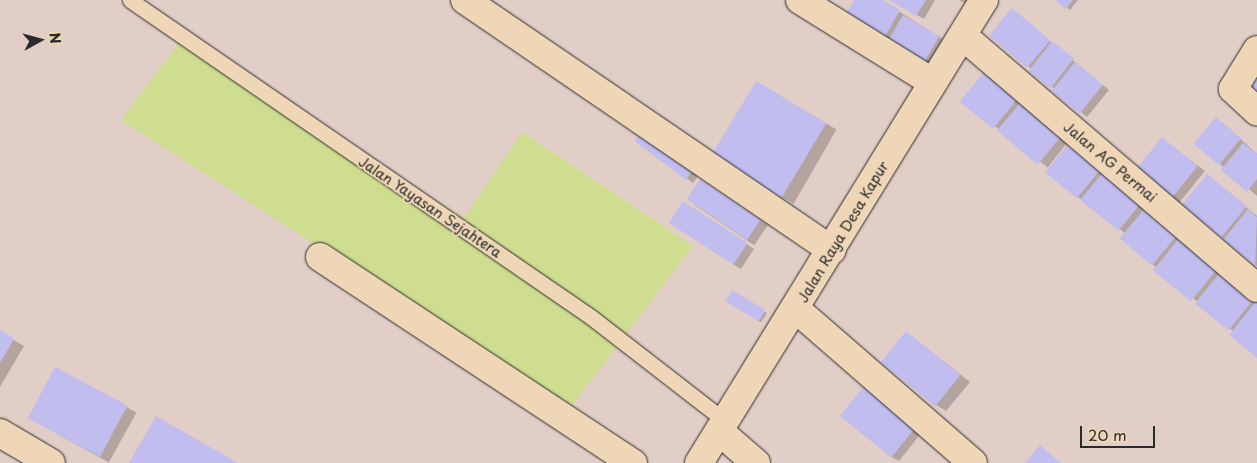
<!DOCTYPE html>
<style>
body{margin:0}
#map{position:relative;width:1257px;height:463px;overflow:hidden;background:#e1cec7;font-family:"Playpen Sans",sans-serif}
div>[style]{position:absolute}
.green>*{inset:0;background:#cfdd90}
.shadow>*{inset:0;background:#0003;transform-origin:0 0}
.building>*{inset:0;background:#c2bdef;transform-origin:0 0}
.roads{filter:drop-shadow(0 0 1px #2b2b2b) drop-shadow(0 0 1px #2b2b2b)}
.service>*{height:15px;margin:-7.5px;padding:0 7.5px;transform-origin:7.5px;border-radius:7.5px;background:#eed6b6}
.minor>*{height:28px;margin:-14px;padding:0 14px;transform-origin:14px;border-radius:14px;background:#eed6b6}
span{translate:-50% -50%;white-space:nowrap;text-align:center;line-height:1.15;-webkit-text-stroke:4px #eed6b6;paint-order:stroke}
.street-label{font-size:14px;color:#2b2b2b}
.north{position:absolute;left:15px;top:15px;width:50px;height:50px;-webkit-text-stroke:4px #eed6b6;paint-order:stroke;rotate:83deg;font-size:14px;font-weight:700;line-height:20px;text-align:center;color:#2b2b2b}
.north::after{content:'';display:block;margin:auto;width:18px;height:22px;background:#2b2b2b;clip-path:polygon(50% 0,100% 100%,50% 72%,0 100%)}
.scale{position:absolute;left:1080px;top:426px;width:75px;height:22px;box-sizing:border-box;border:2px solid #2b2b2b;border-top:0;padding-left:6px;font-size:15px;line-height:18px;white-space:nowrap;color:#2b2b2b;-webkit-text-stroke:4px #eed6b6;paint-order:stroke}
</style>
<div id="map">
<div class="green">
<i style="clip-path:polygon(182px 39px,464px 218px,522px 132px,693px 246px,570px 408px,121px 120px)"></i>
</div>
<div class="shadow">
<i style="clip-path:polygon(856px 0,881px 0,946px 41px,929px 70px,845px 19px)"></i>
<i style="clip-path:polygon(891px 0,935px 0,924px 19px)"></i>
<i style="clip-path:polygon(959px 0,979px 0,974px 8px)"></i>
<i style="clip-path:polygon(1057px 0,1078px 0,1070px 10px)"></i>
<i style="clip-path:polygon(1012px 10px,1109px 90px,1087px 117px,1028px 66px)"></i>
<i style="left:983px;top:75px;width:108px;height:33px;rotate:38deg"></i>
<i style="left:756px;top:83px;width:93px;height:86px;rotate:30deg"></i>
<i style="clip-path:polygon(1223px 123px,1257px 154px,1257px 196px,1220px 164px)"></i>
<i style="clip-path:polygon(1162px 139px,1205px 171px,1179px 203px,1172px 198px)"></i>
<i style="clip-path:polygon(636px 142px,703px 169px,693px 183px)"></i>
<i style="clip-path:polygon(1069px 144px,1257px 298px,1257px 357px,1233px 331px,1122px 239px,1126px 234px,1046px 172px)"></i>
<i style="clip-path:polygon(1208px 176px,1257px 216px,1257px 266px,1183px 205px)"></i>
<i style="left:708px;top:185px;width:72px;height:24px;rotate:34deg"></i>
<i style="clip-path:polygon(691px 207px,754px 249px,741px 269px,734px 265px)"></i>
<i style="left:733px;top:292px;width:40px;height:11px;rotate:32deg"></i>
<i style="clip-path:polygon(0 332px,24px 346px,0 387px)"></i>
<i style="clip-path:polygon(906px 332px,970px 382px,946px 411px,936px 405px)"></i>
<i style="left:56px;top:368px;width:92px;height:57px;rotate:29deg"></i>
<i style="clip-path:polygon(865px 387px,922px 432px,899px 461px,892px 457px)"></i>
</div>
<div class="building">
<i style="clip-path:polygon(854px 0,883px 0,900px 10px,882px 42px,843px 19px)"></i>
<i style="clip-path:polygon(889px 0,926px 0,916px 16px)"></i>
<i style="clip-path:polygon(1055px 0,1073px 0,1066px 9px)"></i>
<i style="left:1012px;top:8px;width:50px;height:36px;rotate:40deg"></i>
<i style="left:903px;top:15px;width:42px;height:35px;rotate:30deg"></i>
<i style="left:1052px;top:41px;width:28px;height:38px;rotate:38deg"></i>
<i style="left:1075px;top:62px;width:36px;height:37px;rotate:39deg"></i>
<i style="left:983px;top:73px;width:43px;height:37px;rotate:39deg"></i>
<i style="clip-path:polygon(1257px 73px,1257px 94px,1247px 86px)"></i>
<i style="left:756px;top:81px;width:82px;height:88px;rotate:31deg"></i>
<i style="left:1020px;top:103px;width:53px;height:36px;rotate:40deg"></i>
<i style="left:1216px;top:117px;width:33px;height:35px;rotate:40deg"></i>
<i style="left:646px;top:126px;width:64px;height:19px;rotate:37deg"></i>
<i style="left:1162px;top:137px;width:46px;height:42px;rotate:39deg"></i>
<i style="left:1069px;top:143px;width:41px;height:38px;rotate:39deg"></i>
<i style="clip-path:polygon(1243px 143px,1257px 154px,1257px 179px,1247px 192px,1221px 170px)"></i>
<i style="left:1103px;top:172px;width:49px;height:36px;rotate:39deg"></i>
<i style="left:1207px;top:174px;width:51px;height:40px;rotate:39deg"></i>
<i style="left:700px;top:179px;width:73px;height:24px;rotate:34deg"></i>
<i style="left:683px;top:201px;width:77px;height:26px;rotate:33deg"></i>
<i style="left:1146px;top:207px;width:42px;height:41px;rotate:40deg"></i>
<i style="clip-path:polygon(1248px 209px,1257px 217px,1255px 266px,1223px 240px)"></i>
<i style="left:1180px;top:237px;width:49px;height:43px;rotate:39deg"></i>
<i style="left:1222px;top:270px;width:43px;height:43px;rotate:39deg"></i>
<i style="left:732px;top:290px;width:39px;height:13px;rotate:31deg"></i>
<i style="clip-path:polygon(1257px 300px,1257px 358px,1229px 335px)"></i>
<i style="clip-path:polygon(0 330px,14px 339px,0 363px)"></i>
<i style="left:906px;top:331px;width:70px;height:40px;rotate:39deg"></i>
<i style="left:55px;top:367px;width:82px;height:58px;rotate:28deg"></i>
<i style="left:865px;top:385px;width:66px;height:40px;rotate:39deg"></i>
<i style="clip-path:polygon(156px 416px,238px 463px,129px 463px)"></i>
<i style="clip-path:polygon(1040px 445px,1061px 463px,1025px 463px)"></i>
</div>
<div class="roads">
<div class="service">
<i style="left:130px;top:0;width:559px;rotate:34.51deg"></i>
<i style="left:591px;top:317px;width:170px;rotate:37.8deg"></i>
</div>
<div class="minor">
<i style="left:465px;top:0;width:444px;rotate:34.3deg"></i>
<i style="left:800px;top:0;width:155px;rotate:31.8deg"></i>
<i style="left:963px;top:36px;width:387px;rotate:40.6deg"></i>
<i style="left:1257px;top:50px;width:46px;rotate:121.6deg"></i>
<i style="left:1233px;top:89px;width:33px;rotate:43deg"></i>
<i style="left:320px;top:257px;width:375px;rotate:33.4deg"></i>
<i style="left:797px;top:310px;width:233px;rotate:41deg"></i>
<i style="left:719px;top:431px;width:49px;rotate:40.9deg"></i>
<i style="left:0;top:433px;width:59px;rotate:30.5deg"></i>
<i style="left:699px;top:463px;width:544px;rotate:-58.39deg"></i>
</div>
</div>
<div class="street-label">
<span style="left:1110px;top:162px;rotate:40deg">Jalan AG Permai</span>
<span style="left:430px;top:207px;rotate:34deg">Jalan Yayasan Sejahtera</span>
<span style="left:843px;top:232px;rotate:-59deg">Jalan Raya Desa Kapur</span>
</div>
<div class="north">N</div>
<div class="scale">20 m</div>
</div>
